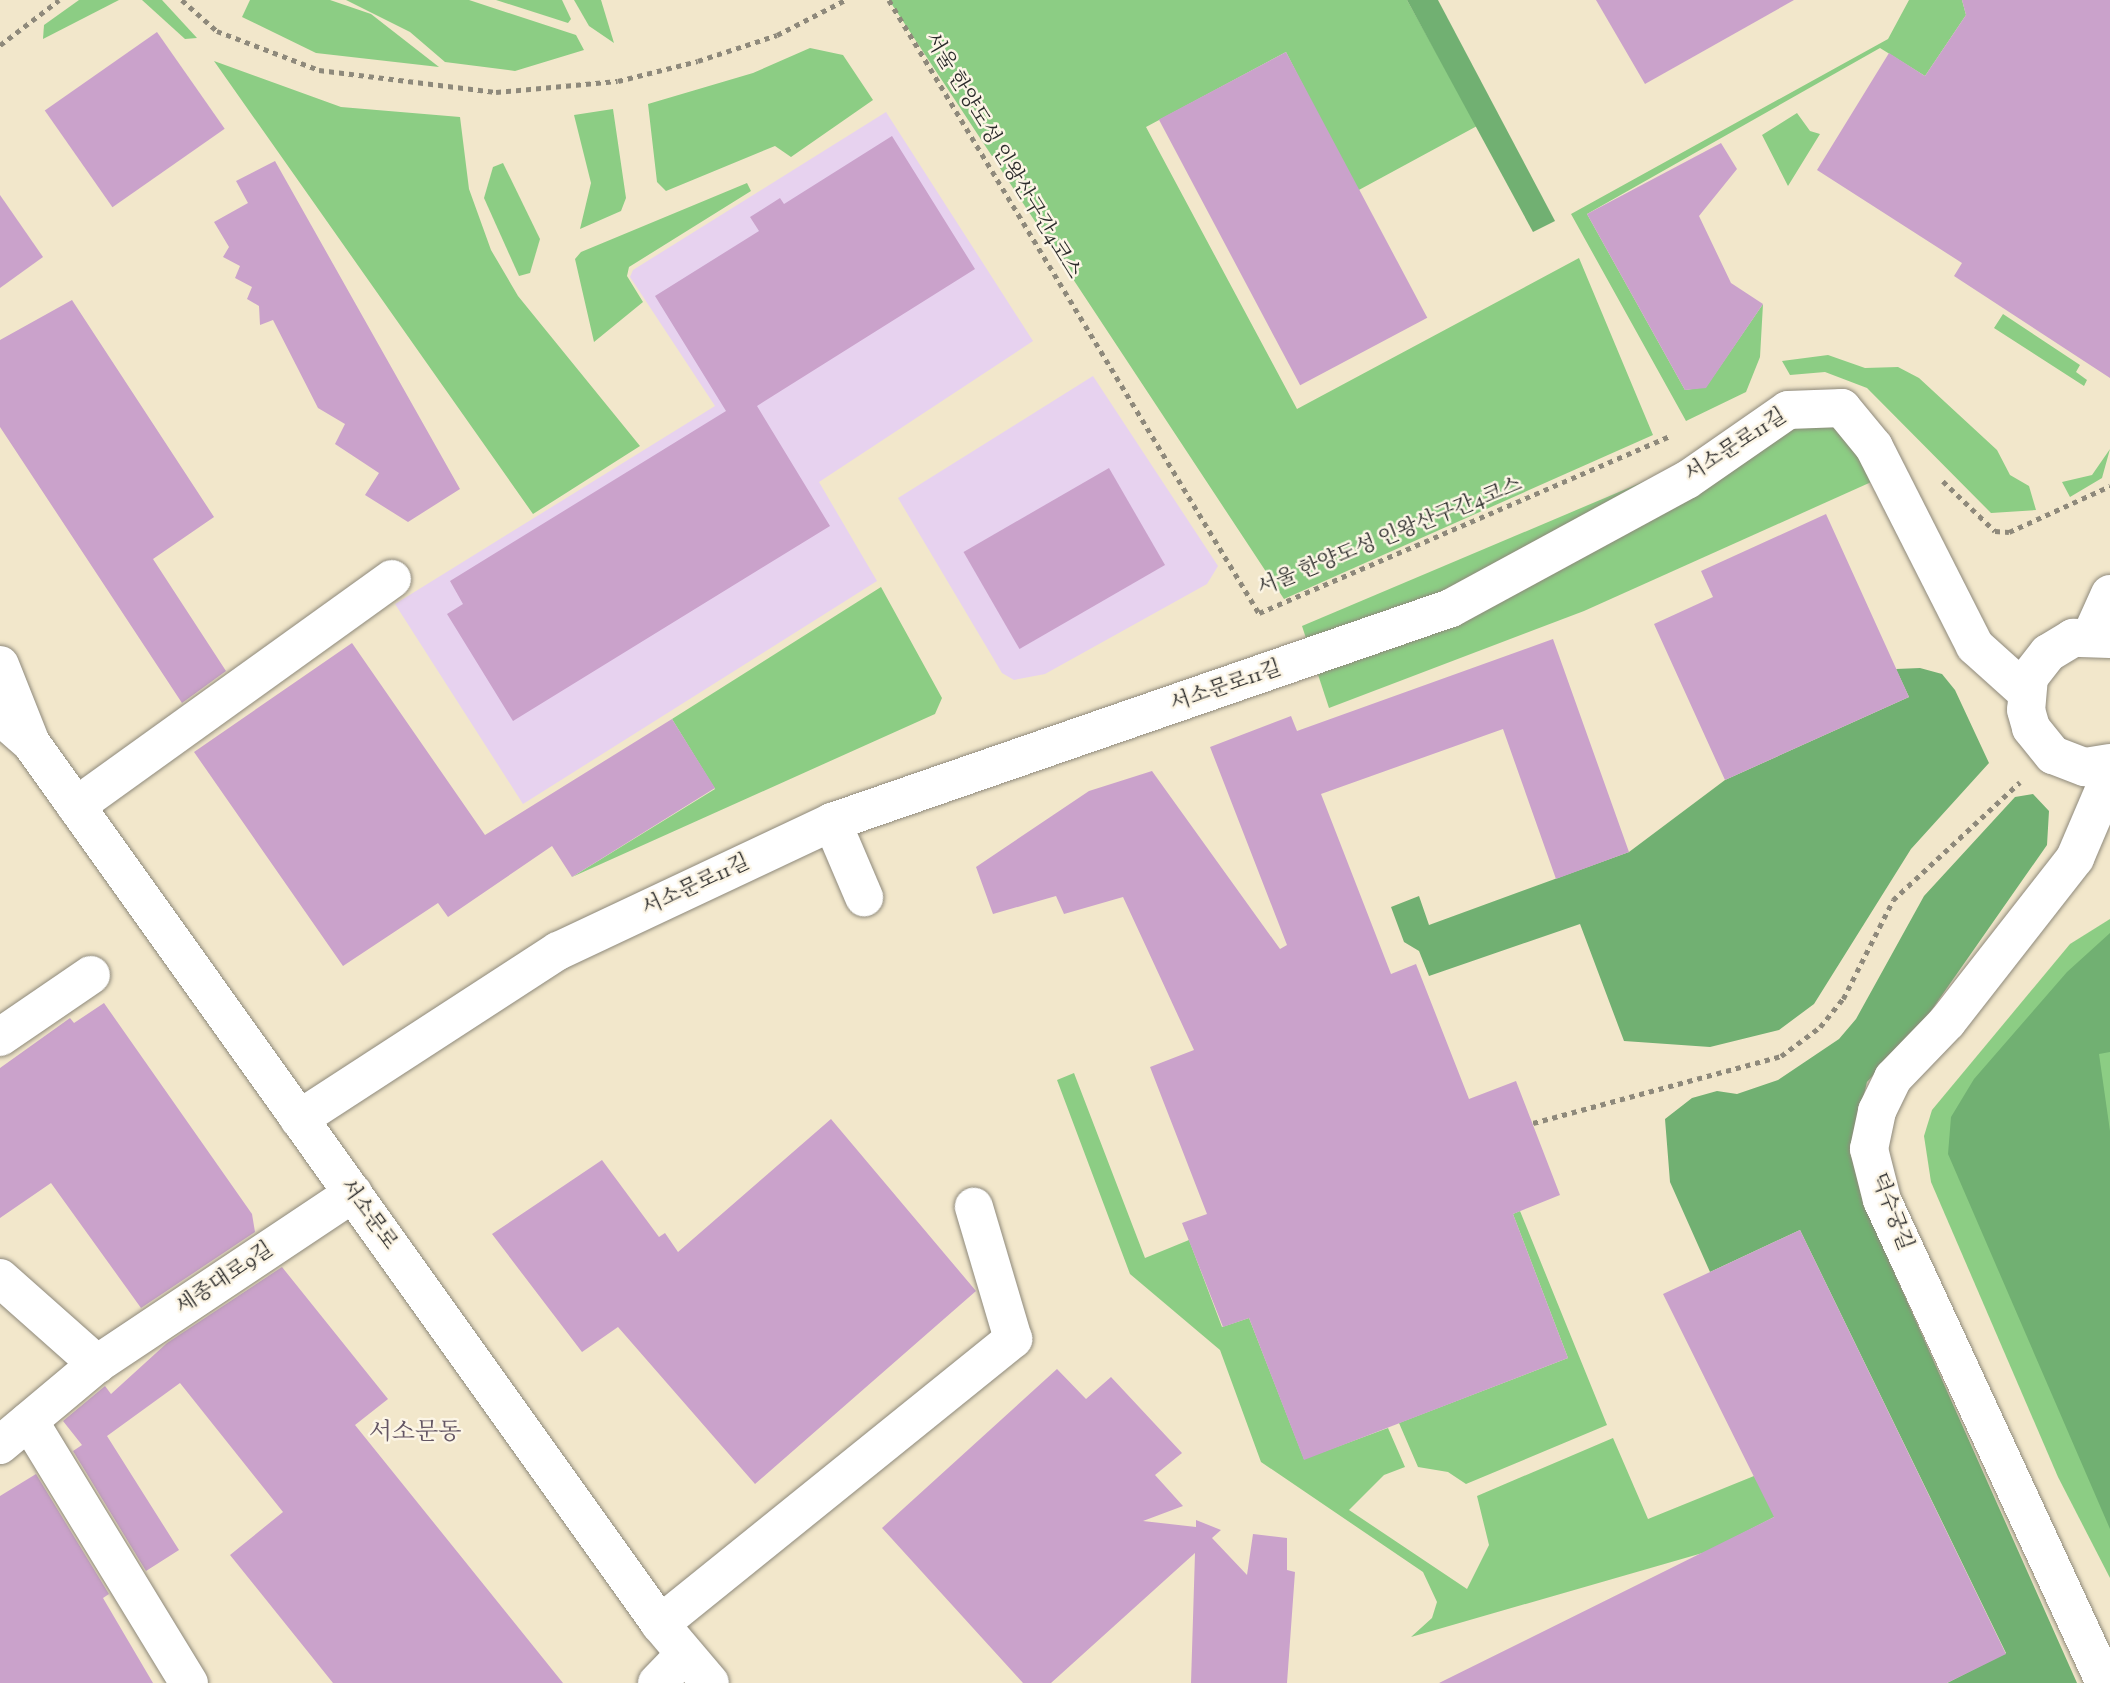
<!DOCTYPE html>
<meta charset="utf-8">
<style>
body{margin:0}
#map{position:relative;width:2110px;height:1683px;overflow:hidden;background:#f2e7cb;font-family:"Sorts Mill Goudy","Noto Serif KR",serif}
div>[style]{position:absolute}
.built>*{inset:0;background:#e7d2ef}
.green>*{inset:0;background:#8ccd84}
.forest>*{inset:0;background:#71b072}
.building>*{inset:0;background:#caa2cb;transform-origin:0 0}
.path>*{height:4.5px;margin-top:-2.25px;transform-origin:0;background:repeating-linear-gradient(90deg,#8e897b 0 5px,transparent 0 10px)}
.roads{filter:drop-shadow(0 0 2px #8e897b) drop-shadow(0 0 2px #8e897b)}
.minor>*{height:38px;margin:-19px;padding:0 19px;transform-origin:19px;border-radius:19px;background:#fff}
.major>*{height:38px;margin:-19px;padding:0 19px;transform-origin:19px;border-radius:19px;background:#fff}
span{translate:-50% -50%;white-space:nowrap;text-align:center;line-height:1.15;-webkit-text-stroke:5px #fcf5e5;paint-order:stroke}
.street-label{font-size:21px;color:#2b2b2b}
.quarter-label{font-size:24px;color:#635563}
</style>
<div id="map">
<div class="built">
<i style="clip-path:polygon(886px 112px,1033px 341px,819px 482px,877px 581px,523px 804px,395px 604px,715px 406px,630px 277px,633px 270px)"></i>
<i style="clip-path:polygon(1093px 376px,1218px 566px,1207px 584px,1045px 674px,1014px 680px,1002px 673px,898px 498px)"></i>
</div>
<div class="green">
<i style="clip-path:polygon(79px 0,119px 0,43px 39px,44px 25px)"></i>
<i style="clip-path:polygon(142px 0,162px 0,197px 38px,185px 39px)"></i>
<i style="clip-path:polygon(250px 0,330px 0,371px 14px,439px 67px,316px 53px,242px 17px)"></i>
<i style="clip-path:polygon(346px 0,469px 0,576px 35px,584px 50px,515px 71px,445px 62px,410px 32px)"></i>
<i style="clip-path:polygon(496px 0,562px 0,571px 19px,568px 23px)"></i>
<i style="clip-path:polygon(574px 0,601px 0,614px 43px,589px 26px)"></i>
<i style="clip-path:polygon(889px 0,1407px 0,1477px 126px,1357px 191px,1286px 52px,1146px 127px,1297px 409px,1579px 258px,1653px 435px,1284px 599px)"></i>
<i style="clip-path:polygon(1909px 0,1962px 0,1966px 15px,1925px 76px,1880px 48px,1587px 214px,1685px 390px,1706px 387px,1763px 304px,1760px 357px,1746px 392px,1686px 421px,1571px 214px,1888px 39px)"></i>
<i style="clip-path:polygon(810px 48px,843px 55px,873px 100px,791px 157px,775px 146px,666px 191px,657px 182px,648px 104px,753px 73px)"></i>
<i style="clip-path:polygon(214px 61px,341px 107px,460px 117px,469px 189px,491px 250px,518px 296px,640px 446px,533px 514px)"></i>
<i style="clip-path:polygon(613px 109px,626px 198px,621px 211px,580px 229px,591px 183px,574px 115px)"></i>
<i style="clip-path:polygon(1797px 113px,1810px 131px,1820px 134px,1788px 186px,1762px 135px)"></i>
<i style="clip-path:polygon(503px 163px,540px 239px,530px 273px,519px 276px,484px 198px,493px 167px)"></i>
<i style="clip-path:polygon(747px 183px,751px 191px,629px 267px,627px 276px,643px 302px,594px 342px,575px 259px,581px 252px)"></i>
<i style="clip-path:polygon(2003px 314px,2080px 365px,2076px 372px,2087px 380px,2084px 386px,1994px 328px)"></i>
<i style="clip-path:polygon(1828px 355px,1865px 368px,1898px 367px,1919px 378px,1997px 450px,2010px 475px,2029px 486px,2036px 510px,1991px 513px,1867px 388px,1825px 372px,1790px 375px,1782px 361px)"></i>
<i style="clip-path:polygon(1794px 418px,1848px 429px,1878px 479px,1584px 611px,1329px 708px,1302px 626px)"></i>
<i style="clip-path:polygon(2110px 449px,2102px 478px,2070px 497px,2062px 482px,2092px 475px)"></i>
<i style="clip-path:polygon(881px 587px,942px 698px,935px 714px,572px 877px,715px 789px,672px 719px)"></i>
<i style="clip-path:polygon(2110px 919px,2110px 1578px,2058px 1477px,1931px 1182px,1924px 1136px,1932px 1110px,2070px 944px)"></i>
<i style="clip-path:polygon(1074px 1073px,1145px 1258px,1189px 1240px,1222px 1327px,1249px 1318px,1304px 1459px,1388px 1428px,1405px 1467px,1384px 1475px,1349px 1510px,1467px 1589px,1489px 1545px,1477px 1496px,1613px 1438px,1648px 1519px,1754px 1476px,1776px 1516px,1706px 1552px,1411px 1637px,1432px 1618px,1437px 1602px,1423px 1572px,1261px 1462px,1220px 1350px,1130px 1274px,1057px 1080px)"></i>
<i style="clip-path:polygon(1520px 1211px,1607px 1425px,1466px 1484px,1448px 1472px,1418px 1467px,1399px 1423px,1568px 1358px,1513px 1214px)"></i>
</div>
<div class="forest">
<i style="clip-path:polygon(1407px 0,1438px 0,1555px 221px,1533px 232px)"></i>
<i style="clip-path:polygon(1920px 668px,1942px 674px,1955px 690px,1989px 763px,1911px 849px,1814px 1004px,1779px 1030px,1710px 1047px,1624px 1041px,1580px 924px,1429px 976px,1419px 951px,1404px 942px,1391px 907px,1419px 896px,1429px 925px,1629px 852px,1725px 780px,1909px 697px,1896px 669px)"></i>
<i style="clip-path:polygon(2033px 794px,2049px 811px,2047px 845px,1926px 1018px,1867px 1082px,1850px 1153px,1870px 1218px,2077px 1683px,1947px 1683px,2006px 1653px,1800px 1230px,1710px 1272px,1670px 1182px,1665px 1119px,1692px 1098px,1717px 1091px,1737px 1094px,1778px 1080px,1839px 1039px,1856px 1019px,1924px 896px,2015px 797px)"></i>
<i style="clip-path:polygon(2110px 933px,2110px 1052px,2099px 1054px,2110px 1131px,2110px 1529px,1948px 1154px,1951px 1117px,1974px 1079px,2067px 972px)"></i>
</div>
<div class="building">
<i style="clip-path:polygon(1596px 0,1794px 0,1645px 84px)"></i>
<i style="clip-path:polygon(1962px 0,2110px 0,2110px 378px,1954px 276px,1962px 263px,1817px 170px,1889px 53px,1925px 76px,1966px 15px)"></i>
<i style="left:157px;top:32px;width:118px;height:137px;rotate:55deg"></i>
<i style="left:1286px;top:52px;width:301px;height:144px;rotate:62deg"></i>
<i style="clip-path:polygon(892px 136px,975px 269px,757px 406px,830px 526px,513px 721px,447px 614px,463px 604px,450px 581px,726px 411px,655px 296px,759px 231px,750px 217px,780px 198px,784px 204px)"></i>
<i style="clip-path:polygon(1721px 143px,1737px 169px,1699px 216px,1731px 283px,1763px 304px,1706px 388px,1685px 390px,1587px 214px)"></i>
<i style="clip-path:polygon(275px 161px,460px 489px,408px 522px,365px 495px,379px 473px,335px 444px,345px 424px,318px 408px,273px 320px,260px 325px,259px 306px,247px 299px,252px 287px,235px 278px,240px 266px,223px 257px,229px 247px,214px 222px,248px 203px,236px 181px)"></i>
<i style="clip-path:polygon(0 195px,43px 257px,0 288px)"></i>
<i style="clip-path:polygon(72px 300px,214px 517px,153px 559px,226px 671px,182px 703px,0 427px,0 340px)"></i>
<i style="left:1109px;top:468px;width:112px;height:168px;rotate:60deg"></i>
<i style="clip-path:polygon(1826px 514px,1909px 697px,1725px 780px,1654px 624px,1713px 597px,1701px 571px)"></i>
<i style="clip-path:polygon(1553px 639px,1629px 852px,1556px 879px,1503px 729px,1321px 794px,1391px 974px,1416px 964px,1469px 1099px,1516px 1081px,1560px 1195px,1513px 1214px,1568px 1358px,1304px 1460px,1249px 1318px,1223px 1327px,1182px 1223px,1207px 1214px,1150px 1067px,1194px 1050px,1123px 897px,1064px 914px,1056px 896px,993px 914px,976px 867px,1089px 791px,1152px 771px,1280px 949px,1287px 945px,1210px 747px,1291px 716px,1297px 731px)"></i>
<i style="clip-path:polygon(352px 643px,485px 835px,672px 719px,715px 788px,572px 877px,552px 846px,448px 917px,438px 903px,343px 966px,194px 752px)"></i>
<i style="clip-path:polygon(104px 1003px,252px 1214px,255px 1232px,141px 1308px,51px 1183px,0 1218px,0 1068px,70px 1018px,74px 1023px)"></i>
<i style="clip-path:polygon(831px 1119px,976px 1291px,755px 1484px,618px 1327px,582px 1352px,492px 1234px,602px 1160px,659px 1237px,665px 1233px,678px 1252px)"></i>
<i style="clip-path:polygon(1800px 1230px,2006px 1654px,1947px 1683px,1439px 1683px,1774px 1517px,1663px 1294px)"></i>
<i style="clip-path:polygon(282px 1267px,388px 1399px,355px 1425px,563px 1683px,333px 1683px,230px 1555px,283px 1512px,180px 1383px,107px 1436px,179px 1550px,146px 1571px,73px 1451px,82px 1445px,63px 1421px,105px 1386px,111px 1394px,167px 1343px)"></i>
<i style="clip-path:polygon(1057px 1369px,1086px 1399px,1111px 1377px,1182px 1453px,1155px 1475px,1183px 1506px,1143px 1521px,1196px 1527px,1196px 1520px,1221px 1530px,1212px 1538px,1247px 1575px,1253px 1534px,1287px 1538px,1287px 1570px,1295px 1572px,1287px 1683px,1191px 1683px,1195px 1553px,1051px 1683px,1023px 1683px,882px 1528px)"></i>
<i style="clip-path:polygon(36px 1474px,109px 1594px,103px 1598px,153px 1683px,0 1683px,0 1496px)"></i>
</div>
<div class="path">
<i style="left:182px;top:0;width:47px;rotate:41.5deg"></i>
<i style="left:217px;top:31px;width:109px;rotate:20.9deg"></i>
<i style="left:319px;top:70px;width:178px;rotate:7.1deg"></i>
<i style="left:496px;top:92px;width:122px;rotate:-5.2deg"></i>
<i style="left:618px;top:81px;width:82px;rotate:-14deg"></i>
<i style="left:698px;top:61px;width:83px;rotate:-18.2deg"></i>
<i style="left:777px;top:35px;width:76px;rotate:-27.2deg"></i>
<i style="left:889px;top:0;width:716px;rotate:58.89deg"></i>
<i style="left:1259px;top:613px;width:447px;rotate:-23.3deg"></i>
<i style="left:0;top:45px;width:74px;rotate:-37.3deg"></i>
<i style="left:1943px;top:481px;width:72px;rotate:43.9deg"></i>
<i style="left:1995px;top:531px;width:14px;rotate:4deg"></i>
<i style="left:2009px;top:532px;width:111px;rotate:-24.5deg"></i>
<i style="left:1533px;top:1123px;width:257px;rotate:-15.1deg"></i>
<i style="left:1781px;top:1056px;width:49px;rotate:-36.6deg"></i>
<i style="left:1820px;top:1027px;width:36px;rotate:-51deg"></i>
<i style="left:1843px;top:999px;width:111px;rotate:-63.2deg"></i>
<i style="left:1893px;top:900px;width:173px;rotate:-42.9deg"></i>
</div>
<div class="roads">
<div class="minor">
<i style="left:2091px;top:636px;width:46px;rotate:-65.7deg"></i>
<i style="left:2110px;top:639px;width:37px;rotate:-178deg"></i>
<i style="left:2073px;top:638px;width:29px;rotate:149deg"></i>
<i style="left:2048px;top:653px;width:31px;rotate:128deg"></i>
<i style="left:2029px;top:677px;width:33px;rotate:95deg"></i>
<i style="left:2026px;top:710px;width:19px;rotate:74deg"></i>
<i style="left:2031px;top:728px;width:35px;rotate:51deg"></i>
<i style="left:2053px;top:755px;width:34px;rotate:21deg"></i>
<i style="left:2085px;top:767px;width:25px;rotate:-9deg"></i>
<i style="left:76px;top:806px;width:389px;rotate:-35.7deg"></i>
<i style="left:832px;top:822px;width:82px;rotate:66.9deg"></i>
<i style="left:0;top:1037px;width:110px;rotate:-34.3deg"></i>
<i style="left:299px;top:1119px;width:309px;rotate:-33deg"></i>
<i style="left:558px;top:951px;width:303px;rotate:-25.2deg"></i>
<i style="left:832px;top:822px;width:655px;rotate:-19.07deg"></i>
<i style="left:1451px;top:608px;width:268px;rotate:-28.5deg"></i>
<i style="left:1687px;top:480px;width:123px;rotate:-34.7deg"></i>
<i style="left:1788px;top:410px;width:54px;rotate:-2.1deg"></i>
<i style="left:1842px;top:408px;width:50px;rotate:50.6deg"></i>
<i style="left:1874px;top:447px;width:223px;rotate:63.1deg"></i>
<i style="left:1975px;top:646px;width:69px;rotate:42deg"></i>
<i style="left:0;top:1278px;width:130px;rotate:41.6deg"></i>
<i style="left:97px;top:1364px;width:308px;rotate:-33.7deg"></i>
<i style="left:29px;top:1421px;width:307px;rotate:58.6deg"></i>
<i style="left:0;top:1445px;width:126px;rotate:-39.9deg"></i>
<i style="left:660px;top:1624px;width:454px;rotate:-38.9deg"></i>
<i style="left:1013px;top:1339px;width:138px;rotate:-106.5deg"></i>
<i style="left:657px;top:1683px;width:39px;rotate:-46deg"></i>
<i style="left:2105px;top:1683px;width:532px;rotate:-114.78deg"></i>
<i style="left:1882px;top:1200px;width:53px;rotate:-104.3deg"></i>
<i style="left:1869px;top:1149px;width:39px;rotate:-78deg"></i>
<i style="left:1877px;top:1111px;width:37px;rotate:-64deg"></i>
<i style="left:1893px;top:1078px;width:78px;rotate:-46deg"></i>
<i style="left:1947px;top:1022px;width:208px;rotate:-52deg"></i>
<i style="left:2075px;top:858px;width:89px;rotate:-66.9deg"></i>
</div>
<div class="major">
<i style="left:0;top:665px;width:79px;rotate:68.3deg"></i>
<i style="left:0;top:716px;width:41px;rotate:41.1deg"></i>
<i style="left:31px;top:743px;width:1082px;rotate:54.47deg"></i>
<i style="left:660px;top:1624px;width:77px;rotate:49.7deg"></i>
</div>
</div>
<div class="street-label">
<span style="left:1002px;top:156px;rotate:59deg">서울 한양도성 인왕산구간4코스</span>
<span style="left:1736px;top:446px;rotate:-33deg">서소문로11길</span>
<span style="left:1390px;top:537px;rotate:-22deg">서울 한양도성 인왕산구간4코스</span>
<span style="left:1226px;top:687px;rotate:-19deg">서소문로11길</span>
<span style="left:696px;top:886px;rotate:-25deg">서소문로11길</span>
<span style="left:1891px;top:1212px;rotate:69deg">덕수궁길</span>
<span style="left:368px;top:1215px;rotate:54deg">서소문로</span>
<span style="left:225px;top:1279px;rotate:-34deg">세종대로9길</span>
</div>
<div class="quarter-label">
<span style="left:415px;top:1434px">서소문동</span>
</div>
</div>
